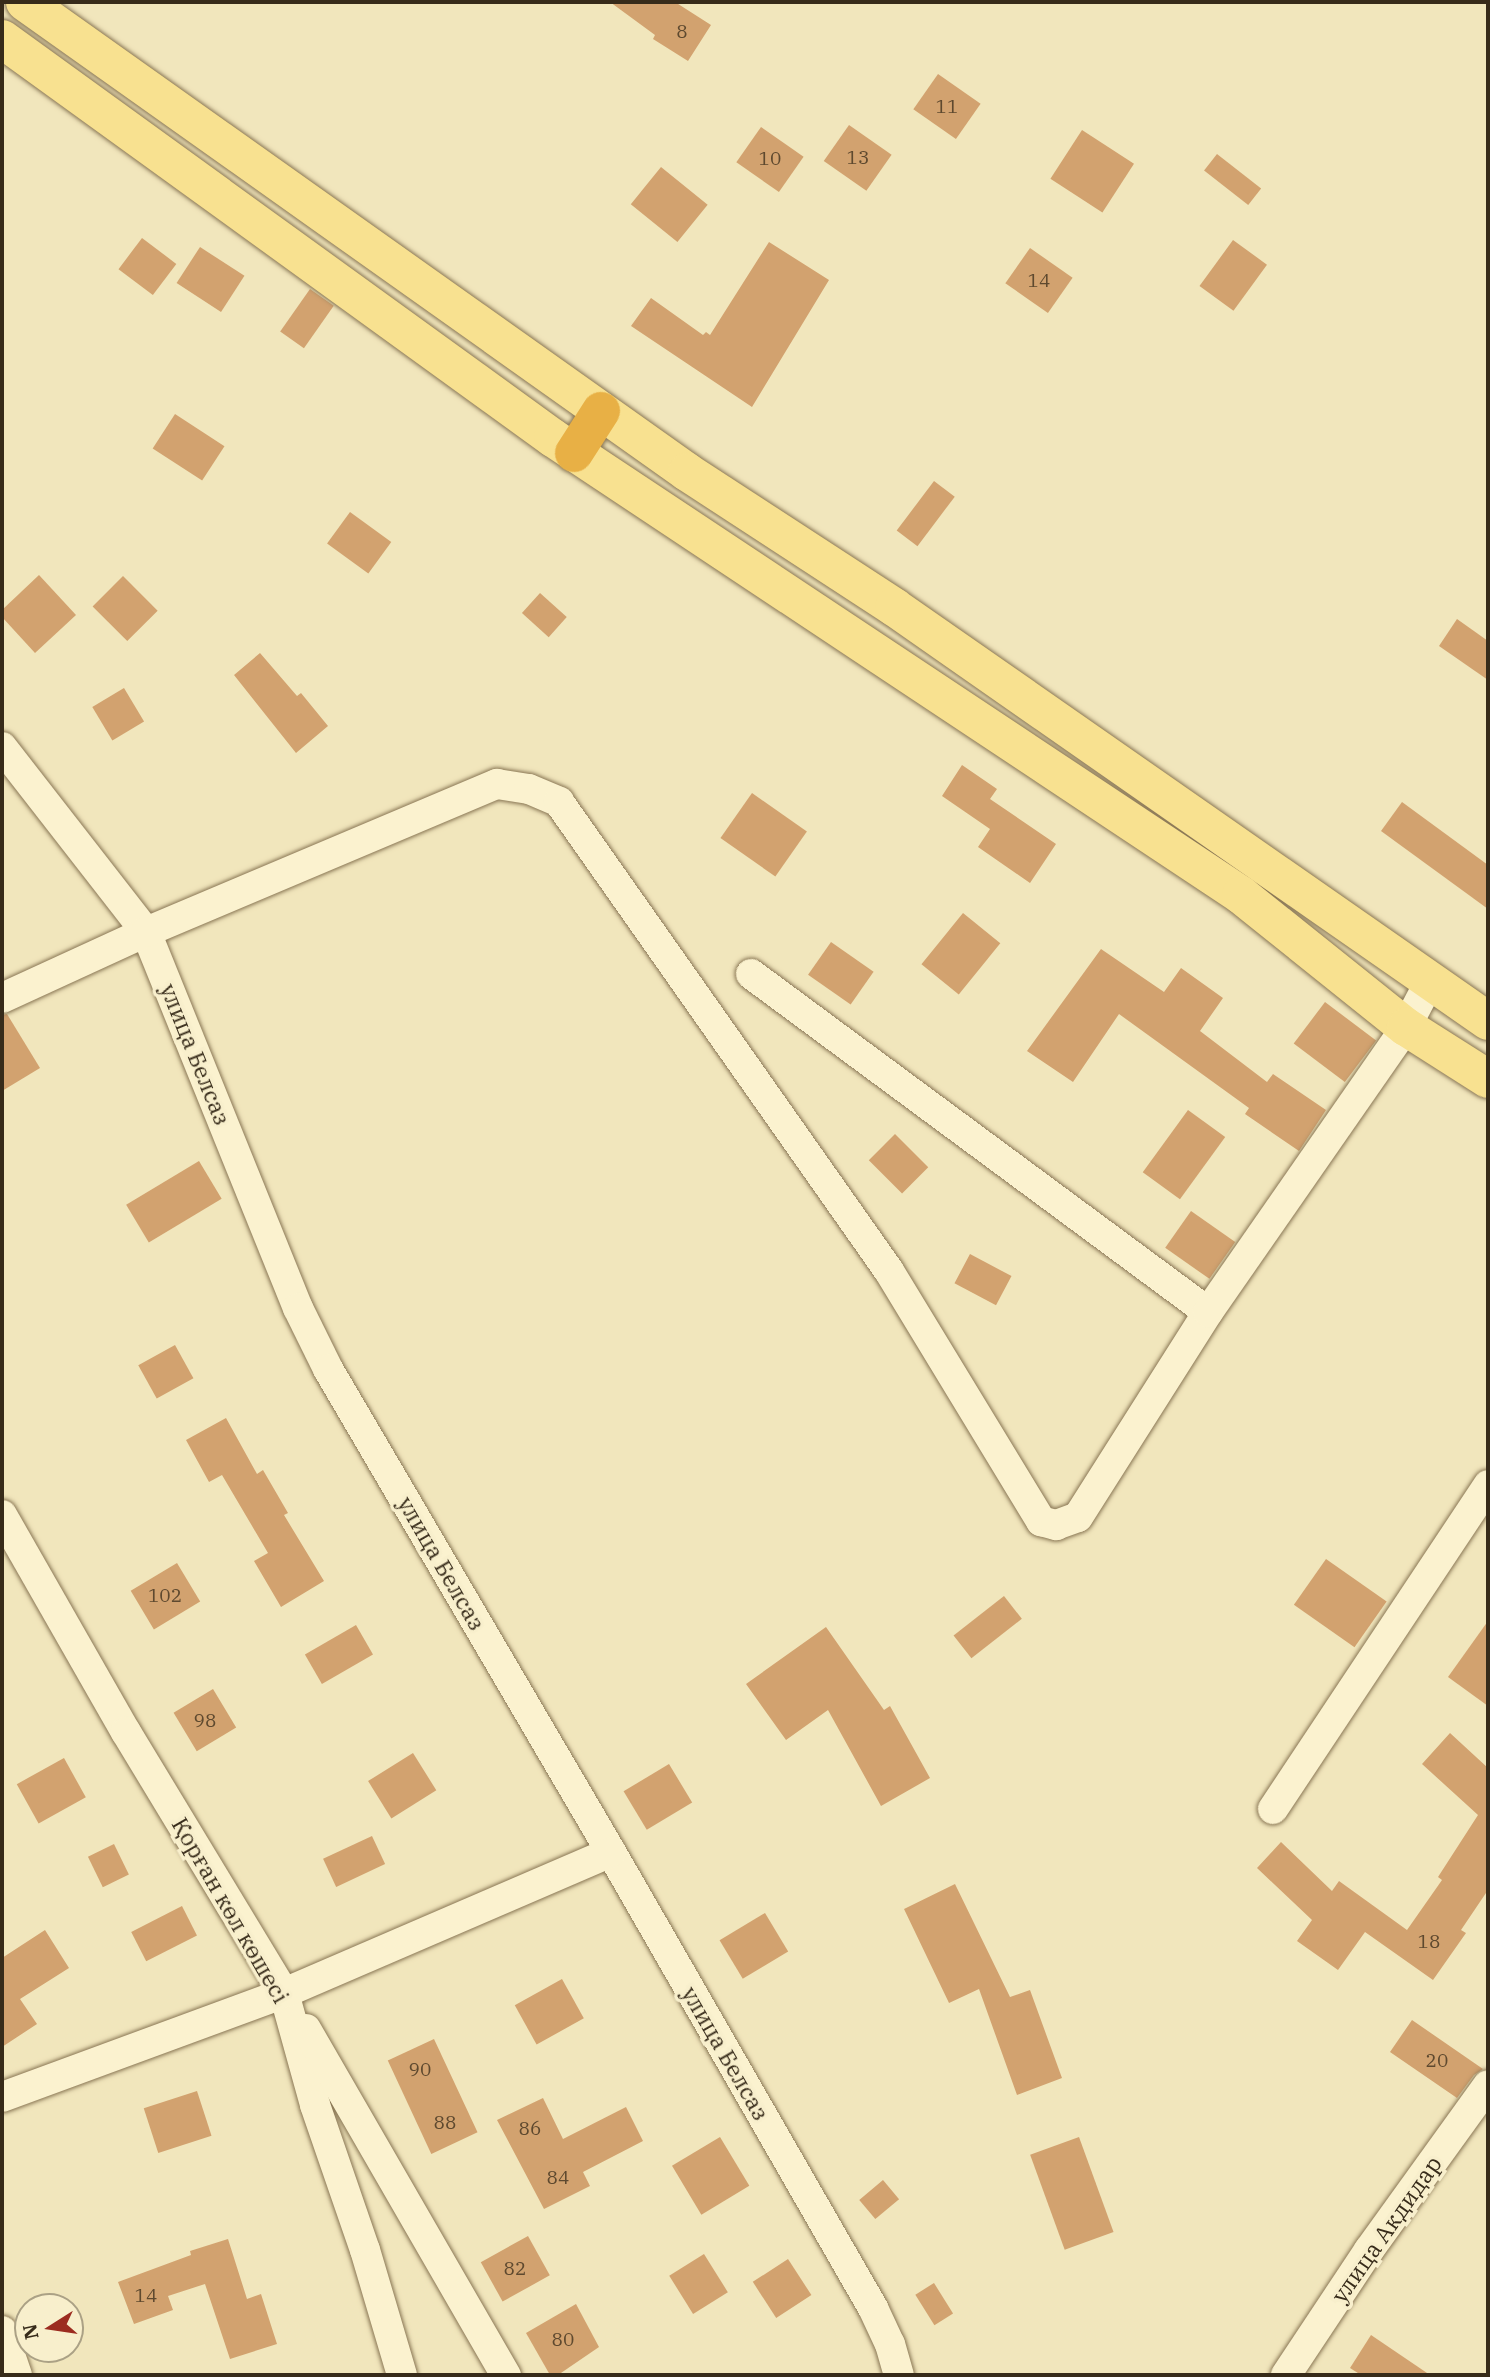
<!DOCTYPE html>
<meta charset="utf-8">
<style>
body{margin:0}
#map{position:relative;width:1490px;height:2377px;overflow:hidden;background:#f1e6bc;font-family:"IBM Plex Serif",serif}
div>[style]{position:absolute}
.building>*{inset:0;background:#d2a26f;transform-origin:0 0}
.roads{filter:drop-shadow(0 0 2px #897654) drop-shadow(0 0 2px #897654)}
.street>*{height:30px;margin:-15px;padding:0 15px;transform-origin:15px;border-radius:15px;background:#fbf2cf}
.primary>*{height:38px;margin:-19px;padding:0 19px;transform-origin:19px;border-radius:19px;background:#f8e190}
.highway>*{height:38px;margin:-19px;padding:0 19px;transform-origin:19px;border-radius:19px;background:#e8b045}
span{translate:-50% -50%;white-space:nowrap;text-align:center;line-height:1.15;-webkit-text-stroke:7px #f8efcc;paint-order:stroke}
.number-label{font-size:19px;color:#5e492f}
.number-label span{-webkit-text-stroke-width:0}
.street-label{font-size:23px;color:#372b1a}
.frame{position:absolute;inset:0;border:4px solid #372b1a;pointer-events:none}
.north{position:absolute;left:14px;top:2293px;width:70px;height:70px;box-sizing:border-box;background:#f8efcc;border:2px solid #aba185;border-radius:50%;rotate:258deg;font-size:19px;font-weight:700;line-height:28px;text-align:center;color:#372b1a}
.north::after{content:'';display:block;margin:auto;width:24px;height:32px;background:#9c2c20;clip-path:polygon(50% 0,100% 100%,50% 72%,0 100%)}
</style>
<div id="map">
<div class="building">
<i style="clip-path:polygon(610px 2px,675px 2px,711px 25px,688px 61px,653px 39px,655px 35px)"></i>
<i style="left:938px;top:74px;width:52px;height:43px;rotate:35deg"></i>
<i style="left:849px;top:125px;width:52px;height:44px;rotate:35deg"></i>
<i style="left:761px;top:127px;width:52px;height:43px;rotate:35deg"></i>
<i style="left:1082px;top:130px;width:62px;height:58px;rotate:33deg"></i>
<i style="left:1217px;top:154px;width:56px;height:21px;rotate:38deg"></i>
<i style="left:661px;top:167px;width:60px;height:48px;rotate:39deg"></i>
<i style="left:142px;top:238px;width:43px;height:39px;rotate:37deg"></i>
<i style="left:1233px;top:240px;width:42px;height:57px;rotate:36deg"></i>
<i style="clip-path:polygon(769px 242px,829px 280px,752px 407px,631px 326px,651px 298px,703px 335px,706px 332px,710px 335px)"></i>
<i style="left:200px;top:247px;width:53px;height:43px;rotate:33deg"></i>
<i style="left:1030px;top:248px;width:52px;height:43px;rotate:35deg"></i>
<i style="left:310px;top:289px;width:29px;height:52px;rotate:35deg"></i>
<i style="left:175px;top:414px;width:59px;height:41px;rotate:33deg"></i>
<i style="left:934px;top:481px;width:26px;height:62px;rotate:37deg"></i>
<i style="left:350px;top:512px;width:51px;height:39px;rotate:36deg"></i>
<i style="clip-path:polygon(39px 575px,76px 615px,35px 653px,2px 617px,2px 610px)"></i>
<i style="left:123px;top:576px;width:49px;height:43px;rotate:45deg"></i>
<i style="left:540px;top:593px;width:36px;height:27px;rotate:42deg"></i>
<i style="clip-path:polygon(1457px 619px,1488px 641px,1488px 680px,1439px 646px)"></i>
<i style="clip-path:polygon(260px 653px,297px 696px,301px 693px,328px 726px,296px 753px,234px 675px)"></i>
<i style="left:124px;top:688px;width:39px;height:37px;rotate:59deg"></i>
<i style="clip-path:polygon(962px 765px,997px 789px,990px 799px,1056px 844px,1030px 883px,978px 847px,990px 829px,942px 796px)"></i>
<i style="left:752px;top:793px;width:67px;height:55px;rotate:35deg"></i>
<i style="clip-path:polygon(1402px 802px,1488px 865px,1488px 909px,1381px 831px)"></i>
<i style="left:963px;top:913px;width:48px;height:66px;rotate:39deg"></i>
<i style="left:831px;top:942px;width:52px;height:40px;rotate:35deg"></i>
<i style="clip-path:polygon(1101px 949px,1164px 992px,1181px 968px,1223px 998px,1200px 1031px,1267px 1082px,1273px 1074px,1326px 1110px,1299px 1151px,1245px 1114px,1249px 1108px,1119px 1014px,1073px 1082px,1027px 1051px)"></i>
<i style="left:1325px;top:1002px;width:64px;height:52px;rotate:37deg"></i>
<i style="clip-path:polygon(7px 1014px,40px 1068px,2px 1091px,2px 1015px)"></i>
<i style="left:1188px;top:1110px;width:46px;height:77px;rotate:36deg"></i>
<i style="left:895px;top:1134px;width:47px;height:37px;rotate:45deg"></i>
<i style="left:199px;top:1161px;width:44px;height:85px;rotate:59deg"></i>
<i style="left:1191px;top:1211px;width:54px;height:45px;rotate:35deg"></i>
<i style="left:970px;top:1254px;width:47px;height:33px;rotate:28deg"></i>
<i style="left:175px;top:1345px;width:38px;height:42px;rotate:61deg"></i>
<i style="clip-path:polygon(226px 1418px,257px 1474px,263px 1470px,288px 1513px,284px 1515px,324px 1581px,281px 1607px,254px 1561px,268px 1553px,222px 1475px,209px 1482px,186px 1440px)"></i>
<i style="left:1326px;top:1559px;width:74px;height:56px;rotate:35deg"></i>
<i style="left:177px;top:1563px;width:45px;height:54px;rotate:59deg"></i>
<i style="left:1004px;top:1596px;width:29px;height:64px;rotate:52deg"></i>
<i style="clip-path:polygon(1488px 1621px,1488px 1706px,1448px 1677px)"></i>
<i style="left:356px;top:1625px;width:34px;height:59px;rotate:60deg"></i>
<i style="clip-path:polygon(826px 1627px,884px 1710px,890px 1706px,930px 1778px,881px 1806px,828px 1710px,786px 1740px,746px 1684px)"></i>
<i style="left:213px;top:1689px;width:45px;height:46px;rotate:59deg"></i>
<i style="clip-path:polygon(1450px 1733px,1488px 1768px,1488px 1890px,1461px 1930px,1466px 1933px,1433px 1980px,1365px 1932px,1338px 1970px,1297px 1941px,1312px 1920px,1257px 1868px,1281px 1842px,1332px 1891px,1339px 1881px,1407px 1930px,1442px 1880px,1438px 1877px,1478px 1815px,1422px 1764px)"></i>
<i style="left:413px;top:1753px;width:44px;height:53px;rotate:58deg"></i>
<i style="left:64px;top:1758px;width:45px;height:54px;rotate:61deg"></i>
<i style="left:669px;top:1764px;width:45px;height:53px;rotate:59deg"></i>
<i style="left:372px;top:1836px;width:31px;height:54px;rotate:65deg"></i>
<i style="left:114px;top:1844px;width:34px;height:29px;rotate:64deg"></i>
<i style="clip-path:polygon(955px 1884px,1010px 1997px,1030px 1990px,1062px 2078px,1017px 2095px,979px 1989px,949px 2003px,904px 1909px)"></i>
<i style="left:182px;top:1906px;width:33px;height:57px;rotate:63deg"></i>
<i style="left:765px;top:1913px;width:45px;height:53px;rotate:59deg"></i>
<i style="clip-path:polygon(45px 1930px,69px 1968px,20px 1999px,37px 2024px,2px 2047px,2px 1958px)"></i>
<i style="left:562px;top:1979px;width:45px;height:54px;rotate:61deg"></i>
<i style="clip-path:polygon(1412px 2020px,1483px 2069px,1474px 2075px,1457px 2098px,1390px 2052px)"></i>
<i style="left:434px;top:2039px;width:103px;height:51px;rotate:65deg"></i>
<i style="left:197px;top:2091px;width:47px;height:56px;rotate:72deg"></i>
<i style="clip-path:polygon(543px 2098px,563px 2139px,626px 2107px,643px 2141px,583px 2172px,590px 2186px,544px 2209px,497px 2120px)"></i>
<i style="left:720px;top:2137px;width:57px;height:56px;rotate:59deg"></i>
<i style="left:1079px;top:2137px;width:101px;height:52px;rotate:70deg"></i>
<i style="left:883px;top:2180px;width:25px;height:31px;rotate:50deg"></i>
<i style="left:528px;top:2236px;width:45px;height:54px;rotate:61deg"></i>
<i style="clip-path:polygon(228px 2239px,247px 2299px,261px 2294px,277px 2344px,230px 2359px,205px 2284px,168px 2296px,173px 2310px,134px 2324px,118px 2282px,191px 2255px,190px 2251px)"></i>
<i style="left:704px;top:2254px;width:45px;height:41px;rotate:58deg"></i>
<i style="left:788px;top:2259px;width:43px;height:42px;rotate:57deg"></i>
<i style="left:934px;top:2283px;width:36px;height:22px;rotate:58deg"></i>
<i style="clip-path:polygon(576px 2304px,599px 2347px,558px 2375px,550px 2375px,526px 2333px)"></i>
<i style="clip-path:polygon(1371px 2335px,1430px 2375px,1361px 2375px,1350px 2368px)"></i>
</div>
<div class="roads">
<div class="street">
<i style="left:2px;top:747px;width:234px;rotate:52.1deg"></i>
<i style="left:146px;top:932px;width:406px;rotate:68deg"></i>
<i style="left:298px;top:1308px;width:68px;rotate:63.8deg"></i>
<i style="left:328px;top:1369px;width:560px;rotate:59.63deg"></i>
<i style="left:611px;top:1852px;width:526px;rotate:60.12deg"></i>
<i style="left:873px;top:2308px;width:40px;rotate:65deg"></i>
<i style="left:890px;top:2344px;width:32px;rotate:74deg"></i>
<i style="left:751px;top:974px;width:568px;rotate:36.49deg"></i>
<i style="left:2px;top:998px;width:158px;rotate:-24.6deg"></i>
<i style="left:146px;top:932px;width:381px;rotate:-22.9deg"></i>
<i style="left:497px;top:784px;width:32px;rotate:9deg"></i>
<i style="left:529px;top:789px;width:33px;rotate:23deg"></i>
<i style="left:559px;top:802px;width:573px;rotate:54.87deg"></i>
<i style="left:889px;top:1271px;width:293px;rotate:58.7deg"></i>
<i style="left:1041px;top:1521px;width:16px;rotate:15deg"></i>
<i style="left:1056px;top:1525px;width:23px;rotate:-20deg"></i>
<i style="left:1078px;top:1517px;width:243px;rotate:-57.6deg"></i>
<i style="left:1208px;top:1312px;width:347px;rotate:-55.2deg"></i>
<i style="left:1406px;top:1027px;width:52px;rotate:-62.4deg"></i>
<i style="left:2px;top:1515px;width:250px;rotate:60.3deg"></i>
<i style="left:126px;top:1732px;width:305px;rotate:58.8deg"></i>
<i style="left:284px;top:1993px;width:116px;rotate:74.5deg"></i>
<i style="left:315px;top:2105px;width:153px;rotate:71deg"></i>
<i style="left:365px;top:2250px;width:130px;rotate:73.5deg"></i>
<i style="left:1273px;top:1809px;width:389px;rotate:-56.4deg"></i>
<i style="left:306px;top:2029px;width:400px;rotate:60deg"></i>
<i style="left:2px;top:2097px;width:301px;rotate:-20.2deg"></i>
<i style="left:284px;top:1993px;width:356px;rotate:-23.3deg"></i>
<i style="left:2px;top:2331px;width:46px;rotate:71.2deg"></i>
<i style="left:1286px;top:2375px;width:150px;rotate:-56.4deg"></i>
<i style="left:1369px;top:2250px;width:203px;rotate:-54.2deg"></i>
</div>
<div class="primary">
<i style="left:25px;top:2px;width:812px;rotate:35.37deg"></i>
<i style="left:687px;top:472px;width:247px;rotate:33.1deg"></i>
<i style="left:894px;top:607px;width:724px;rotate:34.88deg"></i>
<i style="left:2px;top:39px;width:680px;rotate:35.91deg"></i>
<i style="left:553px;top:438px;width:826px;rotate:33.59deg"></i>
<i style="left:1241px;top:895px;width:211px;rotate:38.7deg"></i>
<i style="left:1406px;top:1027px;width:97px;rotate:32.4deg"></i>
</div>
<div class="highway">
<i style="left:574px;top:453px;width:50px;rotate:-57.3deg"></i>
</div>
</div>
<div class="number-label">
<span style="left:682px;top:32px">8</span>
<span style="left:947px;top:107px">11</span>
<span style="left:858px;top:158px">13</span>
<span style="left:770px;top:159px">10</span>
<span style="left:1039px;top:281px">14</span>
<span style="left:165px;top:1596px">102</span>
<span style="left:205px;top:1721px">98</span>
<span style="left:1429px;top:1942px">18</span>
<span style="left:1437px;top:2061px">20</span>
<span style="left:420px;top:2070px">90</span>
<span style="left:445px;top:2123px">88</span>
<span style="left:530px;top:2129px">86</span>
<span style="left:558px;top:2178px">84</span>
<span style="left:515px;top:2269px">82</span>
<span style="left:146px;top:2296px">14</span>
<span style="left:563px;top:2340px">80</span>
</div>
<div class="street-label">
<span style="left:196px;top:1054px;rotate:68deg">улица Белсаз</span>
<span style="left:442px;top:1563px;rotate:60deg">улица Белсаз</span>
<span style="left:231px;top:1910px;rotate:60deg">Қорған көл көшесі</span>
<span style="left:726px;top:2053px;rotate:60deg">улица Белсаз</span>
<span style="left:1386px;top:2229px;rotate:-55deg">улица Акдидар</span>
</div>
<div class="frame"></div>
<div class="north">N</div>
</div>
